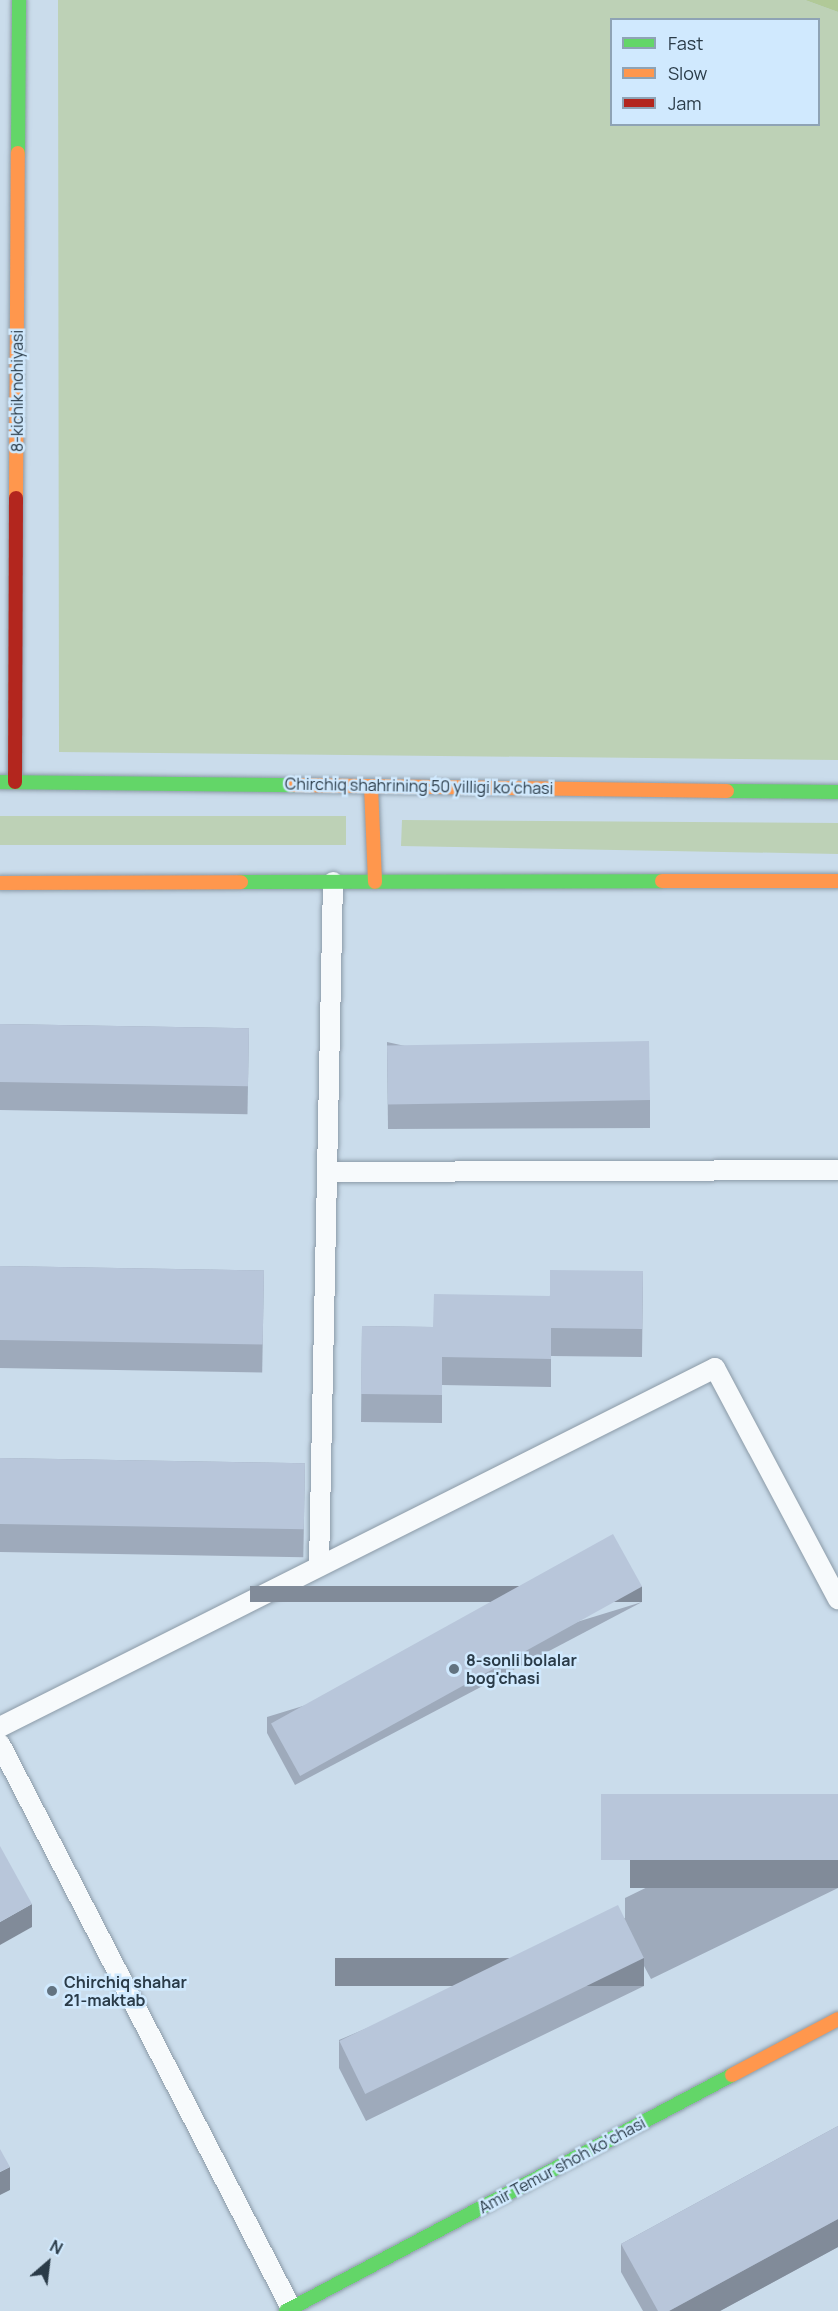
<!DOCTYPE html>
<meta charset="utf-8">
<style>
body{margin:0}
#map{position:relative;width:838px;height:2311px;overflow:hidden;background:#cadceb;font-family:Manrope,sans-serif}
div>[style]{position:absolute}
.green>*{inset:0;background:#bdd1b6;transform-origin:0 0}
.forest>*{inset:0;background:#b1c998}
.roads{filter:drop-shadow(0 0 2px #8b9aa7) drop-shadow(0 0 2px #8b9aa7)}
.lane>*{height:20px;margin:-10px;padding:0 10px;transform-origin:10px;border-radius:10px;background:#f7fafc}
.fast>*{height:14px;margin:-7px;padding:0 7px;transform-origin:7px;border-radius:7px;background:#63d668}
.slow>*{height:14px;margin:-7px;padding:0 7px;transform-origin:7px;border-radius:7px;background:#ff974d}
.jam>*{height:14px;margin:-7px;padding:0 7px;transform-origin:7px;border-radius:7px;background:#b3261e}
.wall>*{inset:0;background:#9eaabb;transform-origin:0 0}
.shaded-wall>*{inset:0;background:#818b99;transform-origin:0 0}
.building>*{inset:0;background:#b8c6da;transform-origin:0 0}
.dots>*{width:16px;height:16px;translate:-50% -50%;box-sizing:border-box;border:3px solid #d0e9fe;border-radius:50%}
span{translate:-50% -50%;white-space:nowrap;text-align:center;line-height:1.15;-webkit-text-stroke:5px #d0e9fe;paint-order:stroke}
.street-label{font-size:16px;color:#2a3b48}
.poi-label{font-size:16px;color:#2a3b48;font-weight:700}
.left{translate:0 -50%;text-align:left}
.legend{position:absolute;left:610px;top:18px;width:210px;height:108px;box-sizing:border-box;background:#d0e9fe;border:2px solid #8ea3b5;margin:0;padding:8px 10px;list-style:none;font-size:18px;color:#2a3b48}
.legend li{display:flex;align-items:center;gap:12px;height:30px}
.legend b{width:30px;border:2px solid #8ea3b5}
.north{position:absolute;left:18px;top:2233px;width:60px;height:60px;-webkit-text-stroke:4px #d0e9fe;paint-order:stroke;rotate:28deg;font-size:16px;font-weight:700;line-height:24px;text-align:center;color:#2a3b48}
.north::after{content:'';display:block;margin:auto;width:21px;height:27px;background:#2a3b48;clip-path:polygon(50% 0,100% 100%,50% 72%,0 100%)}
</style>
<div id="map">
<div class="green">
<i style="clip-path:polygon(evenodd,58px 0,805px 0,838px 12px,838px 760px,59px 752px,58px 0,612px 20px,818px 20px,818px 124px,612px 124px,612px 20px)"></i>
<i style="left:0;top:816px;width:346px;height:29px"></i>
<i style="clip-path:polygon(402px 820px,838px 823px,838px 854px,401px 846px)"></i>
</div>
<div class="forest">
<i style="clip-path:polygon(805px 0,838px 0,838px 12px)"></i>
</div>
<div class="roads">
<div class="lane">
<i style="left:327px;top:1172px;width:511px;rotate:-0.22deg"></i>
<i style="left:319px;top:1566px;width:684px;rotate:-88.83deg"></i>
<i style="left:0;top:1727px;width:800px;rotate:-26.66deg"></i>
<i style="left:715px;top:1368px;width:262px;rotate:62deg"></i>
<i style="left:0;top:1744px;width:635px;rotate:62.71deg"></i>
</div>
<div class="fast">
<i style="left:18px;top:153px;width:153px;rotate:-89.6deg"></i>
<i style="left:0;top:782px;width:292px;rotate:0.6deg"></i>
<i style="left:727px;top:791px;width:111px;rotate:0.5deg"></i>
<i style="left:241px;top:882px;width:421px;rotate:-0.1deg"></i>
<i style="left:286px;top:2311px;width:505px;rotate:-27.89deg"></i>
</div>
<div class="slow">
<i style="left:16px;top:498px;width:345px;rotate:-89.7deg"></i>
<i style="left:292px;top:785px;width:435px;rotate:0.8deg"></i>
<i style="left:371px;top:786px;width:96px;rotate:87.6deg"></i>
<i style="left:662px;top:881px;width:176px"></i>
<i style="left:0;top:883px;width:241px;rotate:-0.2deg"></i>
<i style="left:732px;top:2075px;width:120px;rotate:-27.8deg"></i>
</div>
<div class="jam">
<i style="left:15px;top:782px;width:284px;rotate:-89.8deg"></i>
</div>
</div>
<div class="wall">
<i style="left:0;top:1024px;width:249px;height:86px;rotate:1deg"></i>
<i style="clip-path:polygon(387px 1042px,650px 1100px,650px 1128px,388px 1129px)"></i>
<i style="left:0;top:1266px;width:264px;height:102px;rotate:1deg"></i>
<i style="clip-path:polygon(643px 1271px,642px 1357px,551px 1356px,551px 1387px,442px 1385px,442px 1423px,361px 1422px,362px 1326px,433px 1327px)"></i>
<i style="left:0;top:1458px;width:305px;height:94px;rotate:1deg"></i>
<i style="clip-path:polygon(642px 1602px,295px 1785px,267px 1733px,267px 1717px)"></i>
<i style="clip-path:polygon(838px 1794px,838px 1888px,651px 1979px,644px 1966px,644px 1986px,366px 2121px,339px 2068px,339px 2040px,625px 1918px,625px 1898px)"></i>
<i style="clip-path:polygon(838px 2126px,838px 2247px,720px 2311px,643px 2311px,621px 2272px,621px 2244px)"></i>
</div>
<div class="shaded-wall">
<i style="left:642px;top:1586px;width:16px;height:392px;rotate:90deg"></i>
<i style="left:838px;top:1860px;width:28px;height:208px;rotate:90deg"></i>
<i style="clip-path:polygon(32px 1904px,32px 1927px,0 1945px,0 1922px)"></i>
<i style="left:644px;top:1958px;width:28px;height:309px;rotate:90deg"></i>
<i style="clip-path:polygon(10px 2167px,10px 2190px,0 2195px,0 2172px)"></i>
<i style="clip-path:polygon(838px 2219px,838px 2247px,720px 2311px,669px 2311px)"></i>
</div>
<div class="building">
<i style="left:0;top:1024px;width:249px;height:58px;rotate:1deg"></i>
<i style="left:649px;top:1041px;width:59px;height:262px;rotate:89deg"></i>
<i style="left:0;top:1266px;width:264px;height:74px;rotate:1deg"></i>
<i style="clip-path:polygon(550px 1270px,643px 1271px,642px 1329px,551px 1328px,551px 1359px,442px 1357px,442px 1395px,361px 1394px,362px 1326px,433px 1327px,434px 1294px,550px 1296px)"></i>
<i style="left:0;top:1458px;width:305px;height:66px;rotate:1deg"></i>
<i style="left:613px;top:1534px;width:60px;height:391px;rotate:61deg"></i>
<i style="left:838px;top:1794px;width:66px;height:237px;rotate:90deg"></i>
<i style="clip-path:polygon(0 1846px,32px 1904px,0 1922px)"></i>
<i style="left:618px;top:1905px;width:59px;height:310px;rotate:64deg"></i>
<i style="clip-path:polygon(838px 2126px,838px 2219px,669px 2311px,658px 2311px,621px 2244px)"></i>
<i style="clip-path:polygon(0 2149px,10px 2167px,0 2172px)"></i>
</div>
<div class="dots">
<i style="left:454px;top:1669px;background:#627381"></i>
<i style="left:52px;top:1991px;background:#627381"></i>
</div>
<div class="street-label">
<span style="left:17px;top:391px;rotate:-90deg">8-kichik nohiyasi</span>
<span style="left:419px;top:786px;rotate:1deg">Chirchiq shahrining 50 yilligi koʻchasi</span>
<span style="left:562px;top:2165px;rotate:-28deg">Amir Temur shoh ko‘chasi</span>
</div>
<div class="poi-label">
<span class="left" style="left:466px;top:1669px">8-sonli bolalar<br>bog'chasi</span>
<span class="left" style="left:64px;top:1991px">Chirchiq shahar<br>21-maktab</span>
</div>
<ul class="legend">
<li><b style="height:8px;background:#63d668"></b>Fast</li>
<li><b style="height:8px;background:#ff974d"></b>Slow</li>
<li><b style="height:8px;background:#b3261e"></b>Jam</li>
</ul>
<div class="north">N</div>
</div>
